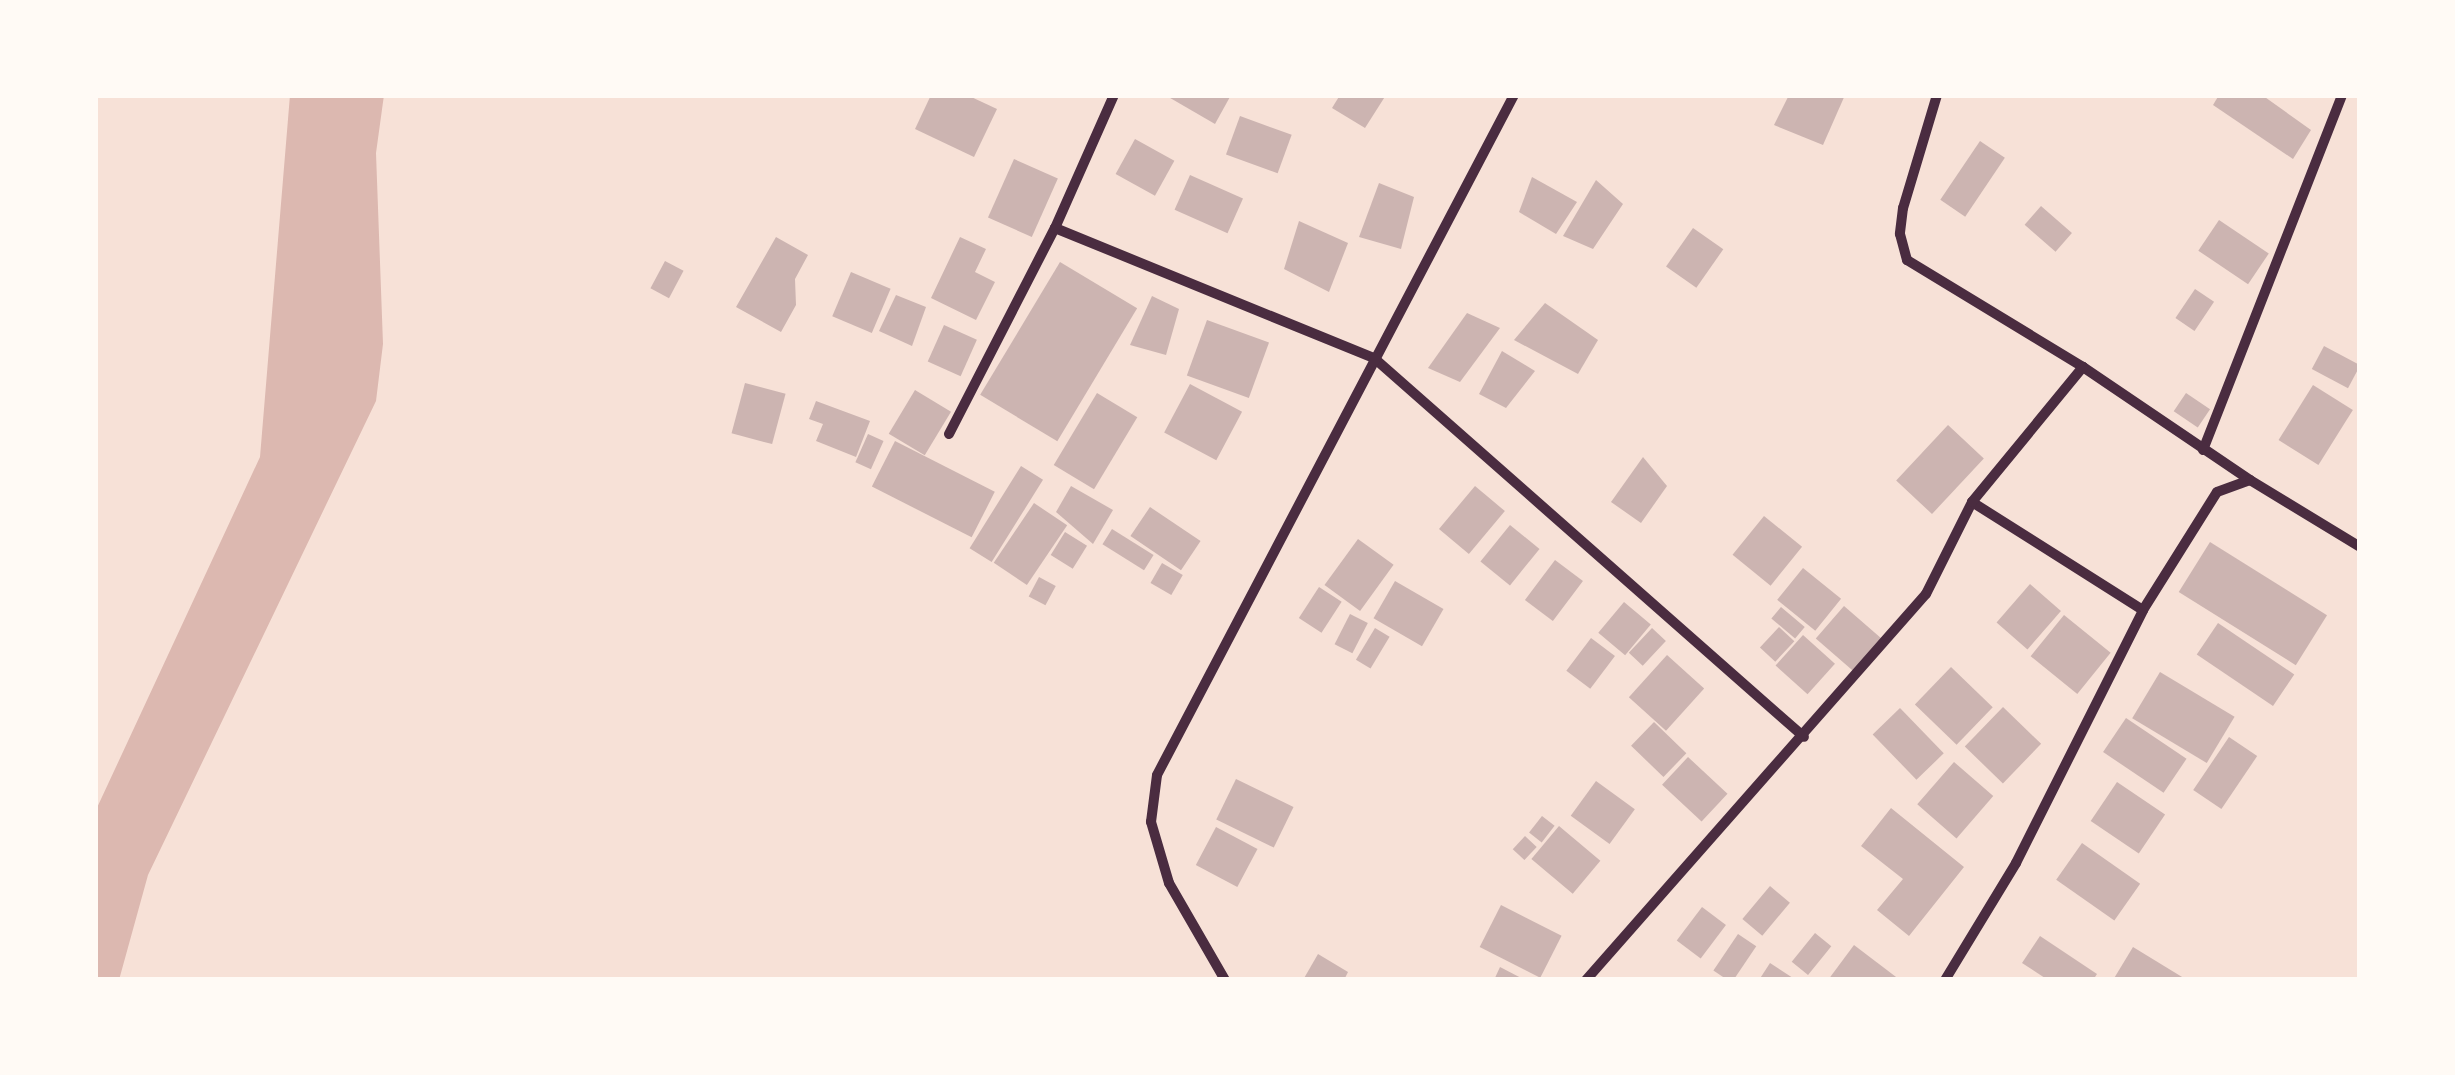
<!DOCTYPE html>
<style>
body{margin:0}
#map{position:relative;width:2455px;height:1075px;overflow:hidden;background:#f7e1d7;font-family:"Source Sans 3",sans-serif}
div>[style]{position:absolute}
.water>*{inset:0;background:#dcb8b0}
.building>*{inset:0;background:#ccb4b1;transform-origin:0 0}
.minor>*{height:10px;margin:-5px;padding:0 5px;transform-origin:5px;border-radius:5px;background:#4a2c40}
span{translate:-50% -50%;white-space:nowrap;text-align:center;line-height:1.15;-webkit-text-stroke:8px #fffaf5;paint-order:stroke}
.frame{position:absolute;inset:0;border:98px solid #fffaf5;pointer-events:none}
</style>
<div id="map">
<div class="water">
<i style="clip-path:polygon(290px 95px,384px 95px,376px 153px,383px 344px,376px 401px,148px 875px,119px 980px,95px 980px,95px 812px,260px 457px)"></i>
</div>
<div class="building">
<i style="clip-path:polygon(931px 95px,967px 95px,997px 109px,974px 157px,915px 129px)"></i>
<i style="clip-path:polygon(1165px 95px,1231px 95px,1215px 124px)"></i>
<i style="clip-path:polygon(1340px 95px,1386px 95px,1365px 128px,1332px 108px)"></i>
<i style="clip-path:polygon(1789px 95px,1845px 95px,1823px 145px,1774px 125px)"></i>
<i style="clip-path:polygon(2219px 95px,2262px 95px,2311px 130px,2293px 159px,2213px 105px)"></i>
<i style="left:1240px;top:116px;width:55px;height:41px;rotate:20deg"></i>
<i style="left:1135px;top:139px;width:45px;height:40px;rotate:29deg"></i>
<i style="left:1980px;top:141px;width:30px;height:71px;rotate:34deg"></i>
<i style="left:1014px;top:159px;width:48px;height:64px;rotate:24deg"></i>
<i style="left:1190px;top:175px;width:58px;height:38px;rotate:24deg"></i>
<i style="clip-path:polygon(1532px 177px,1577px 202px,1556px 234px,1519px 212px)"></i>
<i style="clip-path:polygon(1596px 180px,1623px 204px,1593px 249px,1563px 236px)"></i>
<i style="clip-path:polygon(1379px 183px,1414px 197px,1401px 249px,1359px 237px)"></i>
<i style="left:2041px;top:206px;width:41px;height:25px;rotate:41deg"></i>
<i style="left:2219px;top:220px;width:60px;height:37px;rotate:34deg"></i>
<i style="clip-path:polygon(1299px 221px,1348px 243px,1329px 292px,1284px 269px)"></i>
<i style="left:1693px;top:228px;width:37px;height:47px;rotate:35deg"></i>
<i style="clip-path:polygon(776px 237px,808px 255px,795px 279px,796px 305px,781px 332px,736px 307px)"></i>
<i style="clip-path:polygon(960px 237px,986px 249px,975px 272px,995px 282px,976px 320px,931px 298px)"></i>
<i style="left:665px;top:261px;width:21px;height:31px;rotate:28deg"></i>
<i style="left:1060px;top:262px;width:90px;height:155px;rotate:31deg"></i>
<i style="left:851px;top:272px;width:43px;height:48px;rotate:23deg"></i>
<i style="left:2195px;top:289px;width:23px;height:35px;rotate:34deg"></i>
<i style="clip-path:polygon(896px 295px,926px 307px,912px 346px,879px 331px)"></i>
<i style="clip-path:polygon(1152px 296px,1179px 309px,1166px 355px,1130px 345px)"></i>
<i style="clip-path:polygon(1545px 303px,1598px 340px,1578px 374px,1514px 340px)"></i>
<i style="clip-path:polygon(1467px 313px,1500px 328px,1460px 382px,1428px 368px)"></i>
<i style="left:1207px;top:320px;width:66px;height:59px;rotate:20deg"></i>
<i style="left:944px;top:325px;width:36px;height:40px;rotate:24deg"></i>
<i style="left:2324px;top:346px;width:41px;height:26px;rotate:28deg"></i>
<i style="clip-path:polygon(1502px 351px,1535px 371px,1506px 408px,1479px 394px)"></i>
<i style="left:745px;top:383px;width:42px;height:52px;rotate:15deg"></i>
<i style="left:1190px;top:384px;width:59px;height:55px;rotate:28deg"></i>
<i style="left:2313px;top:385px;width:47px;height:65px;rotate:32deg"></i>
<i style="left:915px;top:390px;width:42px;height:51px;rotate:31deg"></i>
<i style="left:1097px;top:393px;width:47px;height:84px;rotate:31deg"></i>
<i style="left:2186px;top:393px;width:29px;height:22px;rotate:34deg"></i>
<i style="clip-path:polygon(816px 401px,870px 421px,856px 457px,816px 441px,823px 424px,809px 419px)"></i>
<i style="left:1948px;top:425px;width:49px;height:76px;rotate:43deg"></i>
<i style="left:868px;top:434px;width:17px;height:31px;rotate:24deg"></i>
<i style="left:895px;top:441px;width:112px;height:51px;rotate:27deg"></i>
<i style="clip-path:polygon(1643px 457px,1667px 486px,1641px 523px,1611px 502px)"></i>
<i style="left:1021px;top:466px;width:26px;height:97px;rotate:32deg"></i>
<i style="clip-path:polygon(1071px 486px,1113px 510px,1093px 544px,1056px 512px)"></i>
<i style="left:1475px;top:486px;width:39px;height:56px;rotate:40deg"></i>
<i style="left:1034px;top:503px;width:40px;height:72px;rotate:34deg"></i>
<i style="left:1150px;top:507px;width:61px;height:35px;rotate:34deg"></i>
<i style="left:1764px;top:516px;width:49px;height:50px;rotate:39deg"></i>
<i style="left:1510px;top:525px;width:38px;height:47px;rotate:39deg"></i>
<i style="left:1112px;top:529px;width:49px;height:18px;rotate:32deg"></i>
<i style="left:1065px;top:532px;width:26px;height:27px;rotate:32deg"></i>
<i style="left:1358px;top:539px;width:44px;height:57px;rotate:36deg"></i>
<i style="left:2210px;top:542px;width:138px;height:59px;rotate:32deg"></i>
<i style="left:1555px;top:560px;width:35px;height:50px;rotate:37deg"></i>
<i style="left:1162px;top:563px;width:24px;height:23px;rotate:30deg"></i>
<i style="left:1803px;top:568px;width:49px;height:41px;rotate:39deg"></i>
<i style="left:1039px;top:577px;width:19px;height:22px;rotate:28deg"></i>
<i style="left:1395px;top:581px;width:56px;height:43px;rotate:30deg"></i>
<i style="left:2030px;top:584px;width:41px;height:51px;rotate:41deg"></i>
<i style="left:1319px;top:587px;width:27px;height:37px;rotate:33deg"></i>
<i style="left:1624px;top:602px;width:35px;height:40px;rotate:40deg"></i>
<i style="left:1844px;top:606px;width:50px;height:43px;rotate:41deg"></i>
<i style="left:1781px;top:607px;width:31px;height:15px;rotate:40deg"></i>
<i style="left:1350px;top:614px;width:20px;height:34px;rotate:27deg"></i>
<i style="left:2064px;top:615px;width:60px;height:53px;rotate:39deg"></i>
<i style="left:2218px;top:623px;width:92px;height:38px;rotate:34deg"></i>
<i style="left:1779px;top:627px;width:21px;height:28px;rotate:43deg"></i>
<i style="left:1375px;top:628px;width:17px;height:37px;rotate:31deg"></i>
<i style="left:1652px;top:628px;width:19px;height:34px;rotate:43deg"></i>
<i style="left:1803px;top:635px;width:43px;height:41px;rotate:42deg"></i>
<i style="left:1591px;top:638px;width:30px;height:41px;rotate:37deg"></i>
<i style="left:1667px;top:655px;width:50px;height:57px;rotate:42deg"></i>
<i style="left:1951px;top:667px;width:58px;height:52px;rotate:44deg"></i>
<i style="left:2160px;top:672px;width:87px;height:54px;rotate:31deg"></i>
<i style="left:2003px;top:707px;width:53px;height:55px;rotate:44deg"></i>
<i style="left:1900px;top:708px;width:63px;height:38px;rotate:46deg"></i>
<i style="left:2126px;top:718px;width:73px;height:41px;rotate:34deg"></i>
<i style="left:1654px;top:722px;width:45px;height:33px;rotate:44deg"></i>
<i style="left:2229px;top:737px;width:34px;height:64px;rotate:34deg"></i>
<i style="left:1688px;top:757px;width:54px;height:38px;rotate:43deg"></i>
<i style="left:1954px;top:762px;width:52px;height:56px;rotate:41deg"></i>
<i style="left:1236px;top:779px;width:64px;height:45px;rotate:26deg"></i>
<i style="left:1596px;top:781px;width:48px;height:43px;rotate:36deg"></i>
<i style="left:2117px;top:782px;width:58px;height:47px;rotate:34deg"></i>
<i style="clip-path:polygon(1891px 808px,1964px 867px,1909px 936px,1877px 910px,1903px 879px,1861px 846px)"></i>
<i style="left:1542px;top:816px;width:16px;height:21px;rotate:38deg"></i>
<i style="left:1559px;top:826px;width:54px;height:43px;rotate:40deg"></i>
<i style="left:1216px;top:827px;width:47px;height:43px;rotate:28deg"></i>
<i style="left:1525px;top:836px;width:16px;height:18px;rotate:43deg"></i>
<i style="left:2082px;top:843px;width:71px;height:45px;rotate:35deg"></i>
<i style="left:1770px;top:886px;width:26px;height:43px;rotate:40deg"></i>
<i style="left:1501px;top:905px;width:68px;height:47px;rotate:27deg"></i>
<i style="left:1702px;top:907px;width:30px;height:42px;rotate:37deg"></i>
<i style="left:1815px;top:933px;width:21px;height:37px;rotate:39deg"></i>
<i style="left:1738px;top:934px;width:22px;height:44px;rotate:34deg"></i>
<i style="clip-path:polygon(2040px 936px,2097px 974px,2093px 980px,2048px 980px,2022px 963px)"></i>
<i style="clip-path:polygon(1854px 945px,1900px 980px,1828px 980px)"></i>
<i style="clip-path:polygon(2133px 947px,2187px 980px,2113px 980px)"></i>
<i style="clip-path:polygon(1318px 954px,1348px 972px,1344px 980px,1303px 980px)"></i>
<i style="clip-path:polygon(1770px 963px,1796px 980px,1759px 980px)"></i>
<i style="clip-path:polygon(1500px 967px,1525px 980px,1494px 980px)"></i>
</div>
<div class="minor">
<i style="left:1937px;top:95px;width:118px;rotate:106.7deg"></i>
<i style="left:1903px;top:208px;width:26px;rotate:97deg"></i>
<i style="left:1900px;top:234px;width:27px;rotate:75deg"></i>
<i style="left:1907px;top:260px;width:206px;rotate:31.3deg"></i>
<i style="left:2083px;top:367px;width:202px;rotate:34.1deg"></i>
<i style="left:1055px;top:228px;width:344px;rotate:22.2deg"></i>
<i style="left:1374px;top:358px;width:573px;rotate:41.39deg"></i>
<i style="left:949px;top:434px;width:232px;rotate:-62.8deg"></i>
<i style="left:1055px;top:228px;width:145px;rotate:-66.1deg"></i>
<i style="left:2203px;top:450px;width:381px;rotate:-68.6deg"></i>
<i style="left:1972px;top:502px;width:202px;rotate:32.3deg"></i>
<i style="left:1225px;top:980px;width:112px;rotate:-120deg"></i>
<i style="left:1169px;top:883px;width:64px;rotate:-106.4deg"></i>
<i style="left:1151px;top:822px;width:47px;rotate:-82.7deg"></i>
<i style="left:1157px;top:775px;width:768px;rotate:-62.3deg"></i>
<i style="left:1586px;top:980px;width:514px;rotate:-48.63deg"></i>
<i style="left:1926px;top:594px;width:103px;rotate:-63.4deg"></i>
<i style="left:1972px;top:502px;width:175px;rotate:-50.6deg"></i>
<i style="left:1945px;top:980px;width:137px;rotate:-58.7deg"></i>
<i style="left:2016px;top:863px;width:283px;rotate:-63.3deg"></i>
<i style="left:2143px;top:610px;width:139px;rotate:-57.9deg"></i>
<i style="left:2217px;top:492px;width:35px;rotate:-20deg"></i>
<i style="left:2250px;top:480px;width:129px;rotate:31.3deg"></i>
</div>
<div class="frame"></div>
</div>
